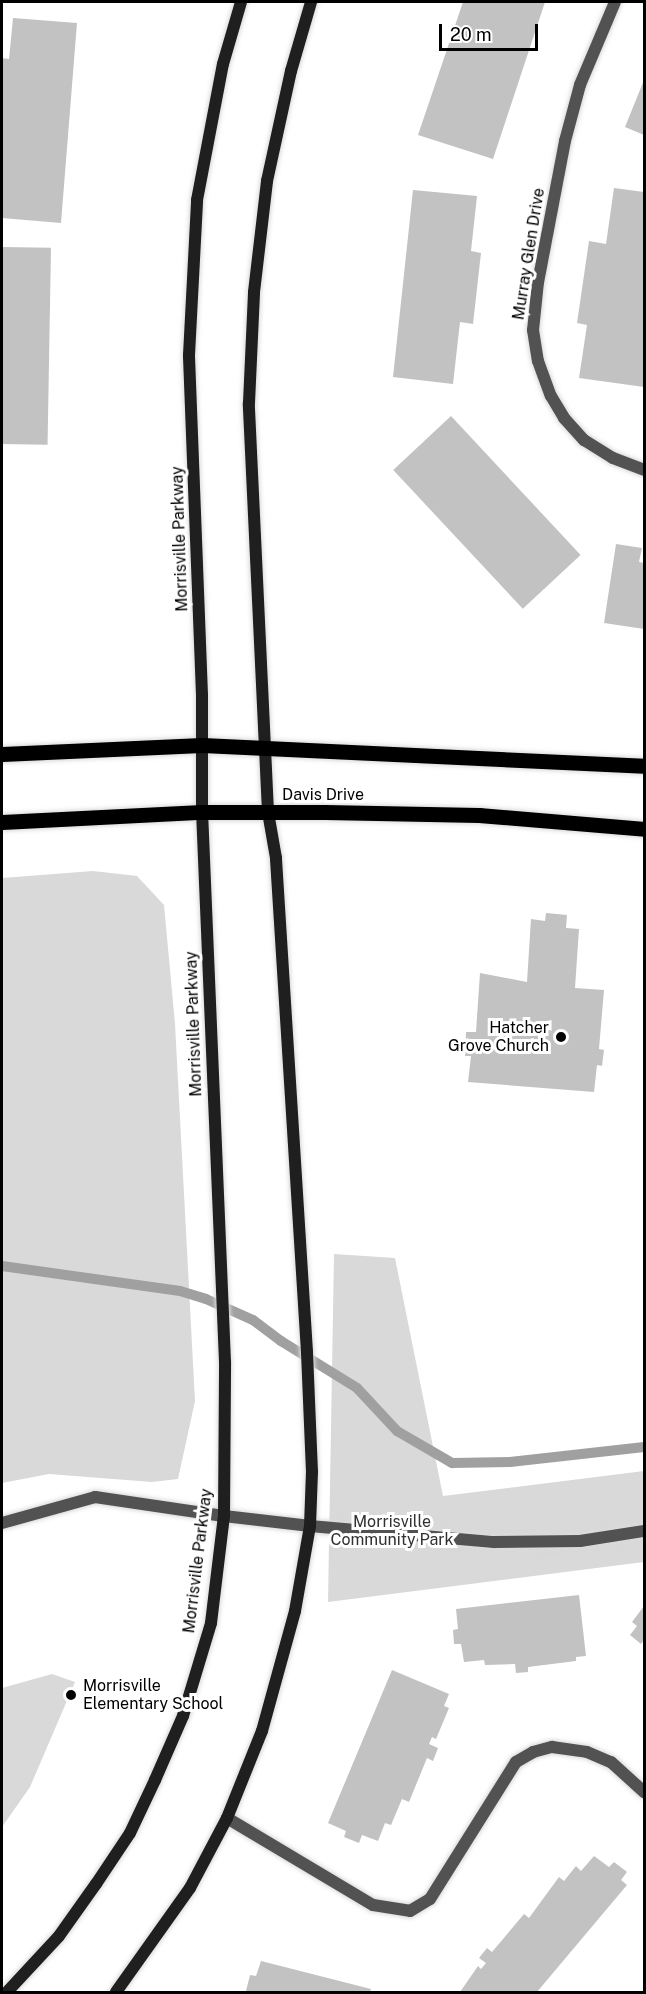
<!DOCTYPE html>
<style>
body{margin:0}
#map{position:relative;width:646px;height:1994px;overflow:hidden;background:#fff;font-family:"Public Sans",sans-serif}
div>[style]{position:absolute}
.green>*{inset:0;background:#d9d9d9}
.stream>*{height:10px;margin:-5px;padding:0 5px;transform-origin:5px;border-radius:5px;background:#a0a0a0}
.building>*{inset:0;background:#c2c2c2;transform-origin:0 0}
.roads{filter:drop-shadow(0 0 2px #dbdbdb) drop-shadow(0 0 2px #dbdbdb)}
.service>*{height:12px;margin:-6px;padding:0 6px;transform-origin:6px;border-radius:6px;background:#525252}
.minor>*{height:12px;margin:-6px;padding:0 6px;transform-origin:6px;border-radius:6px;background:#525252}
.secondary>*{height:12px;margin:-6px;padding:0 6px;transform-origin:6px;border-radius:6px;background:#1f1f1f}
.primary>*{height:15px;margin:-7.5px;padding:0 7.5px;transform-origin:7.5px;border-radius:7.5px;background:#000}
.dots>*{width:16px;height:16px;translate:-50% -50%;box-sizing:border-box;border:3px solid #fff;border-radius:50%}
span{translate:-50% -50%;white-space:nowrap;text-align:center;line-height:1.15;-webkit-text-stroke:6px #fff;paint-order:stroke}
.street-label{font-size:16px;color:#000}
.poi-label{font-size:16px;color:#000}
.right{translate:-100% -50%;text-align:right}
.left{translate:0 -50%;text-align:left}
.park-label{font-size:16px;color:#303030}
.frame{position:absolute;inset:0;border:3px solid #000;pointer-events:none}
.scale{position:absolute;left:439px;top:24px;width:99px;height:27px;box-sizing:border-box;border:3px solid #000;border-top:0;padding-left:8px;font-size:18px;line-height:21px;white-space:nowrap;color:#000;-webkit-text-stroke:4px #fff;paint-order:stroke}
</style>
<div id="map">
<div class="green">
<i style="clip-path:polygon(93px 871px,137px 876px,164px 905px,175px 1024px,195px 1401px,178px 1479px,152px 1482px,49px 1474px,2px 1483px,2px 878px)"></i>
<i style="clip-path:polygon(334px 1254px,395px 1258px,443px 1496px,644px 1471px,644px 1562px,328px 1602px)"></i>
<i style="clip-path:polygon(52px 1674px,75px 1682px,30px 1787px,2px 1827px,2px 1688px)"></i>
</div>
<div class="stream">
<i style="left:2px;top:1266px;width:180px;rotate:8deg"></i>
<i style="left:180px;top:1291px;width:27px;rotate:17deg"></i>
<i style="left:206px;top:1299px;width:51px;rotate:24.1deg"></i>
<i style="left:253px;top:1320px;width:35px;rotate:37deg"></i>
<i style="left:281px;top:1341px;width:89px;rotate:31.7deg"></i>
<i style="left:357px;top:1388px;width:59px;rotate:47.1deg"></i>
<i style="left:397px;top:1431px;width:64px;rotate:30.2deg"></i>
<i style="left:452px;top:1463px;width:58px;rotate:-1deg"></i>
<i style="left:510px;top:1462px;width:135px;rotate:-6.4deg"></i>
</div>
<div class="building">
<i style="clip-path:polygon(463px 2px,545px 2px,493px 159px,418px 135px)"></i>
<i style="clip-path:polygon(13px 18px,77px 23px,61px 223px,2px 218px,2px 58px,9px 59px)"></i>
<i style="clip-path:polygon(644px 80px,644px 135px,625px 127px)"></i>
<i style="clip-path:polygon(614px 188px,644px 192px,644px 387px,579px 378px,587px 325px,577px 323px,589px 241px,606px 244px)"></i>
<i style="clip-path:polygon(413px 190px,477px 196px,471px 251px,481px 253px,473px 324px,460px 322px,453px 384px,393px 377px)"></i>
<i style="left:2px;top:247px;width:49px;height:197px;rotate:1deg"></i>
<i style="left:451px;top:416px;width:190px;height:79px;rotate:47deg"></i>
<i style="clip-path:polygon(616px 544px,642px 548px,639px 562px,644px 563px,644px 629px,604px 623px)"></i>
<i style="clip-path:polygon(546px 913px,567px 915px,566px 928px,579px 929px,575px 988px,604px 990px,599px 1049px,604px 1050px,602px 1066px,597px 1065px,594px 1092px,468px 1082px,471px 1056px,465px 1056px,466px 1032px,476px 1032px,480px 973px,527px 982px,531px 919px,545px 921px)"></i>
<i style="clip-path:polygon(579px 1595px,586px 1656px,576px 1657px,576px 1661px,528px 1667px,528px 1672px,516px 1673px,515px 1664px,485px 1665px,484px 1660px,464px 1662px,461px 1644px,454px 1644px,453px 1630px,458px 1629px,456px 1609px)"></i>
<i style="clip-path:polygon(644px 1606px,644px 1640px,641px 1644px,630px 1635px,637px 1626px,632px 1622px)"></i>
<i style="clip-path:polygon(392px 1670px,449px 1694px,444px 1706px,449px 1708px,436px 1739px,432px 1737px,429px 1744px,438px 1748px,433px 1761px,427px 1758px,409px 1802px,402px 1799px,391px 1825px,385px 1823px,378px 1841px,362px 1835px,359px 1843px,344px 1837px,346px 1831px,328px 1823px)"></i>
<i style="clip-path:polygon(594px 1856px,609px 1867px,614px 1862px,627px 1872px,621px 1880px,627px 1885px,537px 1992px,460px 1992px,478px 1966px,481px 1969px,486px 1963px,479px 1958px,487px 1948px,492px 1952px,524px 1914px,529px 1918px,559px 1877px,564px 1881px,576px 1866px,581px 1871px)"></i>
<i style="clip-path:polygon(261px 1961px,371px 1989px,370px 1992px,246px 1991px,250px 1975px,256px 1976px)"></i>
</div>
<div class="roads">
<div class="service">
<i style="left:2px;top:1523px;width:97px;rotate:-15.6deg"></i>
<i style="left:95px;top:1497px;width:130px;rotate:8.4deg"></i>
<i style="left:310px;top:1526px;width:185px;rotate:5deg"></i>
<i style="left:494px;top:1542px;width:86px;rotate:-0.7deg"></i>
<i style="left:580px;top:1541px;width:65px;rotate:-8.9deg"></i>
</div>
<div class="minor">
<i style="left:615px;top:2px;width:90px;rotate:112.9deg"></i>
<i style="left:580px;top:85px;width:58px;rotate:105deg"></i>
<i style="left:565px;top:141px;width:144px;rotate:100.8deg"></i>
<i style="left:538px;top:282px;width:48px;rotate:95.9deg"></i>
<i style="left:533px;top:330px;width:31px;rotate:81deg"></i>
<i style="left:538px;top:361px;width:37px;rotate:70deg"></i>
<i style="left:551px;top:396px;width:26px;rotate:59deg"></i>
<i style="left:564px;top:418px;width:30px;rotate:48deg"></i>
<i style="left:584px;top:440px;width:34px;rotate:32deg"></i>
<i style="left:613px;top:458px;width:33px;rotate:21deg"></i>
<i style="left:224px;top:1516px;width:87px;rotate:6.6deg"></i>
<i style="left:227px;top:1818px;width:170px;rotate:30.8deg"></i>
<i style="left:373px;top:1905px;width:37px;rotate:9deg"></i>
<i style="left:410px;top:1911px;width:23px;rotate:-31deg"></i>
<i style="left:430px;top:1899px;width:162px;rotate:-57.9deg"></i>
<i style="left:516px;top:1762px;width:20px;rotate:-30deg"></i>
<i style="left:533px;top:1752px;width:20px;rotate:-15deg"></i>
<i style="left:552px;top:1747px;width:35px;rotate:8deg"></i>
<i style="left:587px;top:1752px;width:26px;rotate:23deg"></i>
<i style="left:611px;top:1762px;width:45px;rotate:42.3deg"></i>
</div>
<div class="secondary">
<i style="left:7px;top:1992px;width:76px;rotate:-47.1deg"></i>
<i style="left:59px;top:1936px;width:64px;rotate:-54.6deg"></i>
<i style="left:96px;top:1884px;width:61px;rotate:-56.3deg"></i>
<i style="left:130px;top:1833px;width:59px;rotate:-64.7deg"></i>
<i style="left:155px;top:1780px;width:70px;rotate:-66.4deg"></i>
<i style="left:183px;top:1716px;width:97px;rotate:-73.2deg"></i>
<i style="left:211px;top:1623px;width:108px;rotate:-83.1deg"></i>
<i style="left:224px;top:1516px;width:154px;rotate:-89.6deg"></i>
<i style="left:225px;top:1362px;width:550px;rotate:-92.39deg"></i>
<i style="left:202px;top:812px;width:117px;rotate:-90deg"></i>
<i style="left:202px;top:695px;width:340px;rotate:-92.2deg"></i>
<i style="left:189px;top:355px;width:155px;rotate:-87deg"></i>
<i style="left:197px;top:200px;width:138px;rotate:-79.2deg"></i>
<i style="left:223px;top:64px;width:65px;rotate:-73.8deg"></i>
<i style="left:116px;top:1992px;width:128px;rotate:-54.6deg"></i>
<i style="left:190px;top:1888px;width:79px;rotate:-62.1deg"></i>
<i style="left:227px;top:1818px;width:94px;rotate:-68.1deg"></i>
<i style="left:262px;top:1731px;width:124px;rotate:-74.6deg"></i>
<i style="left:295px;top:1611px;width:86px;rotate:-80deg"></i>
<i style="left:310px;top:1526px;width:54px;rotate:-87.9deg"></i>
<i style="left:312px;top:1472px;width:120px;rotate:-92.4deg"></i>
<i style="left:307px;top:1352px;width:495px;rotate:-93.6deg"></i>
<i style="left:276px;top:858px;width:47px;rotate:-99.9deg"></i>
<i style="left:268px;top:812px;width:409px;rotate:-92.7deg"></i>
<i style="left:249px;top:403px;width:111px;rotate:-87.4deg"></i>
<i style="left:254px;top:292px;width:112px;rotate:-83.3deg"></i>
<i style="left:267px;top:181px;width:113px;rotate:-77.7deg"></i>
<i style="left:291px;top:71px;width:72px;rotate:-73.8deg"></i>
</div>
<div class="primary">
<i style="left:2px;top:754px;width:200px;rotate:-2.6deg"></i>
<i style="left:202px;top:745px;width:442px;rotate:2.7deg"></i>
<i style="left:2px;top:822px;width:200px;rotate:-2.9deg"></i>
<i style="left:202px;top:812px;width:123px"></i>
<i style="left:325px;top:812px;width:154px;rotate:1.1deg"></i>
<i style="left:479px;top:815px;width:166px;rotate:4.8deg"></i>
</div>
</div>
<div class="dots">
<i style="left:561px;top:1037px;background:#000"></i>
<i style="left:71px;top:1695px;background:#000"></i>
</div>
<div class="street-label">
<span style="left:529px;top:254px;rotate:-81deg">Murray Glen Drive</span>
<span style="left:180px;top:539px;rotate:-92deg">Morrisville Parkway</span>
<span style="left:323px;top:795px">Davis Drive</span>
<span style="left:194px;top:1024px;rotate:-92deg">Morrisville Parkway</span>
<span style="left:198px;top:1561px;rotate:-83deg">Morrisville Parkway</span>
</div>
<div class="poi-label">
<span class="right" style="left:549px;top:1037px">Hatcher<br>Grove Church</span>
<span class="left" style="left:83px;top:1695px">Morrisville<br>Elementary School</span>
</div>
<div class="park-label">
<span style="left:392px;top:1531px">Morrisville<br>Community Park</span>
</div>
<div class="frame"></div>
<div class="scale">20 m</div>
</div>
